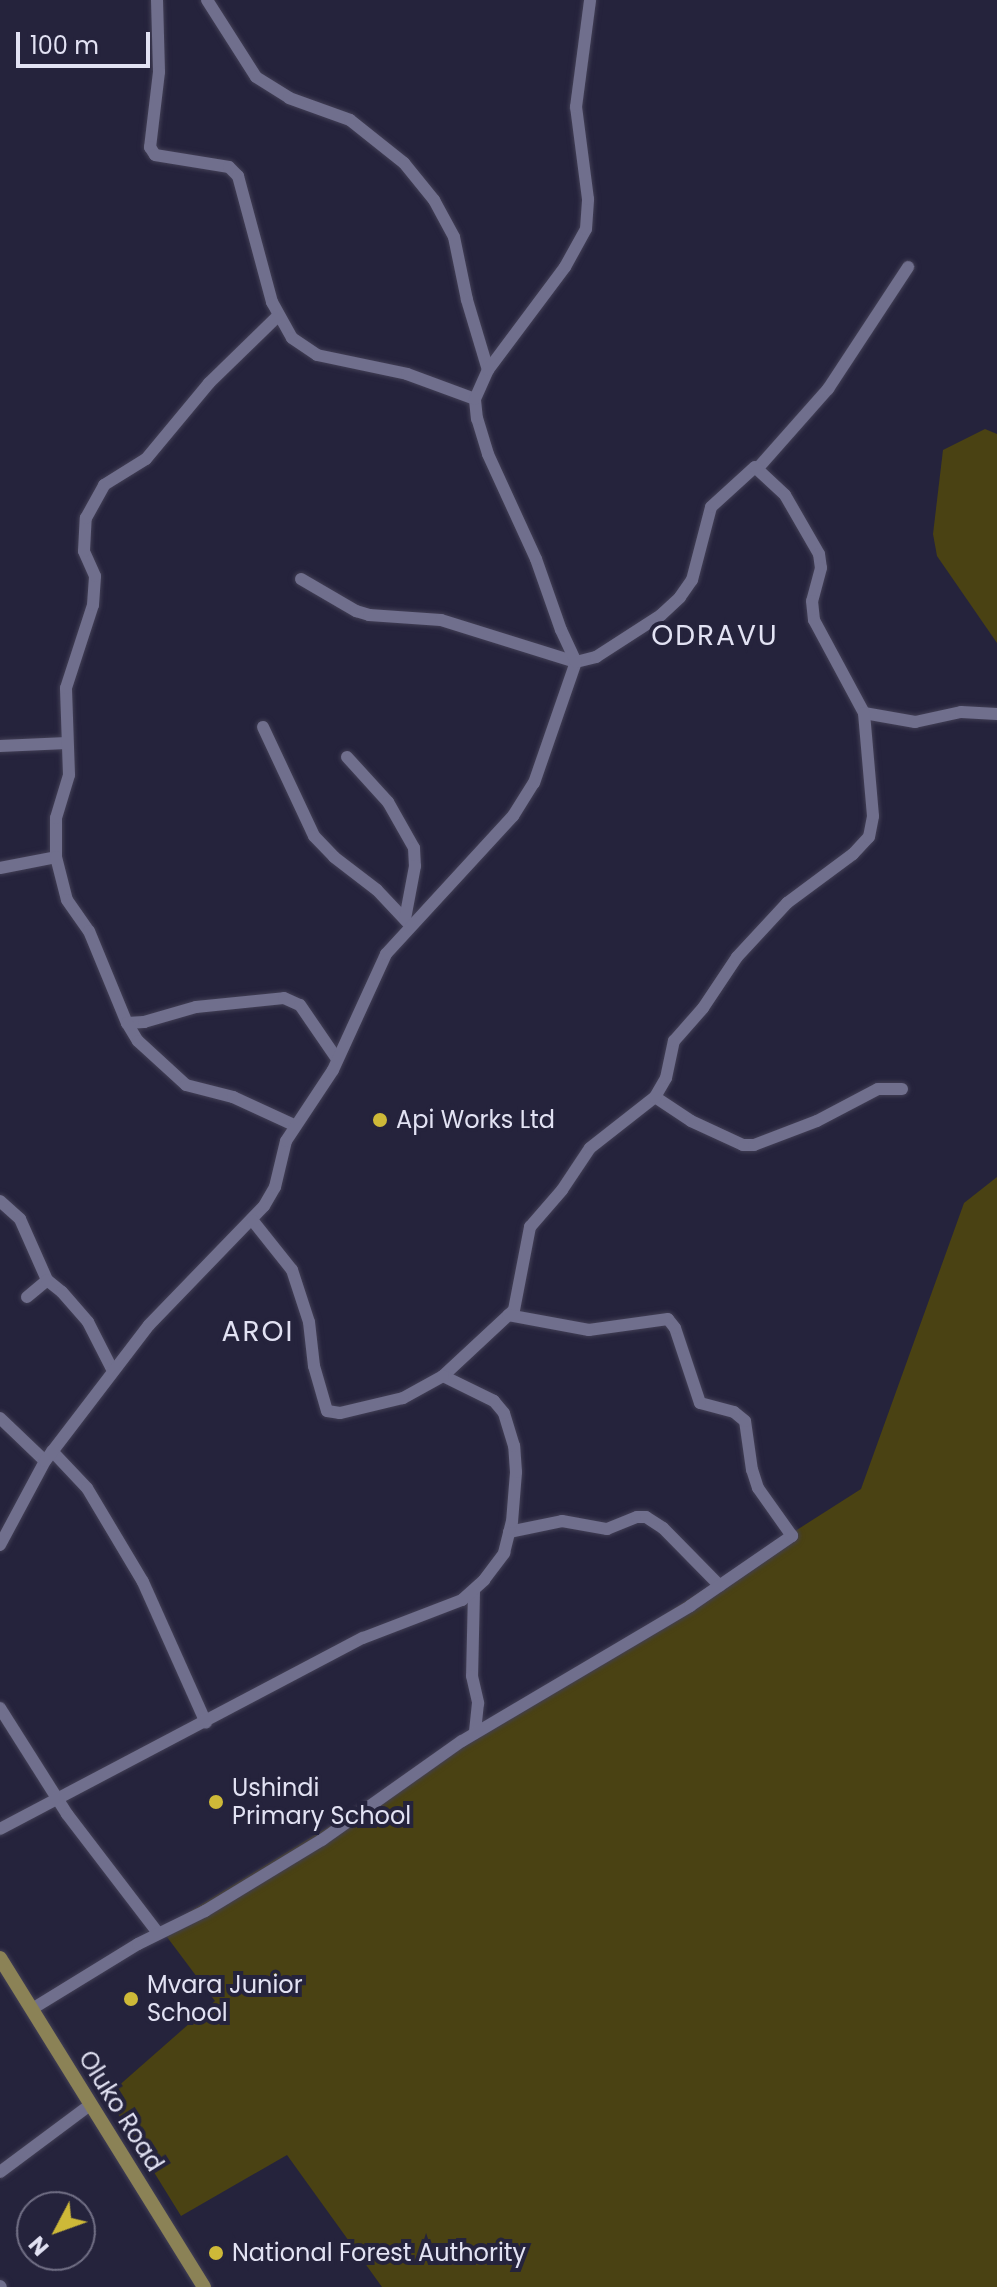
<!DOCTYPE html>
<style>
body{margin:0}
#map{position:relative;width:997px;height:2287px;overflow:hidden;background:#25233c;font-family:Poppins,sans-serif}
div>[style]{position:absolute}
.green>*{inset:0;background:#4a4213}
.roads{filter:drop-shadow(0 0 2px #423f55) drop-shadow(0 0 2px #423f55)}
.minor>*{height:12px;margin:-6px;padding:0 6px;transform-origin:6px;border-radius:6px;background:#706f8d}
.major>*{height:14px;margin:-7px;padding:0 7px;transform-origin:7px;border-radius:7px;background:#8b8256}
.dots>*{width:22px;height:22px;translate:-50% -50%;box-sizing:border-box;border:4px solid #25233c;border-radius:50%}
span{translate:-50% -50%;white-space:nowrap;text-align:center;line-height:1.15;-webkit-text-stroke:8px #25233c;paint-order:stroke}
.poi-label{font-size:24px;color:#e2e2f3}
.left{translate:0 -50%;text-align:left}
.street-label{font-size:24px;color:#e2e2f3}
.quarter-label{font-size:28px;color:#e2e2f3;letter-spacing:2px}
.north{position:absolute;left:16px;top:2191px;width:80px;height:80px;box-sizing:border-box;background:#25233c;border:2px solid #716f85;border-radius:50%;rotate:229deg;font-size:22px;font-weight:700;line-height:32px;text-align:center;color:#e2e2f3}
.north::after{content:'';display:block;margin:auto;width:28px;height:36px;background:#ceb938;clip-path:polygon(50% 0,100% 100%,50% 72%,0 100%)}
.scale{position:absolute;left:16px;top:32px;width:134px;height:36px;box-sizing:border-box;border:4px solid #e2e2f3;border-top:0;padding-left:10px;font-size:24px;line-height:28px;white-space:nowrap;color:#e2e2f3;-webkit-text-stroke:6px #25233c;paint-order:stroke}
</style>
<div id="map">
<div class="green">
<i style="clip-path:polygon(985px 429px,997px 434px,997px 643px,937px 556px,933px 534px,943px 450px)"></i>
<i style="clip-path:polygon(997px 1177px,997px 2287px,382px 2287px,287px 2155px,181px 2216px,107px 2096px,215px 2001px,161px 1929px,397px 1785px,861px 1489px,964px 1203px)"></i>
</div>
<div class="roads">
<div class="minor">
<i style="left:157px;top:0;width:72px;rotate:88.4deg"></i>
<i style="left:159px;top:72px;width:76px;rotate:96.8deg"></i>
<i style="left:150px;top:147px;width:9px;rotate:58deg"></i>
<i style="left:155px;top:155px;width:75px;rotate:9.2deg"></i>
<i style="left:229px;top:167px;width:13px;rotate:45deg"></i>
<i style="left:238px;top:176px;width:131px;rotate:74.9deg"></i>
<i style="left:272px;top:302px;width:41px;rotate:60.9deg"></i>
<i style="left:292px;top:338px;width:30px;rotate:34deg"></i>
<i style="left:317px;top:355px;width:92px;rotate:11.9deg"></i>
<i style="left:407px;top:374px;width:72px;rotate:20.2deg"></i>
<i style="left:207px;top:0;width:91px;rotate:57.5deg"></i>
<i style="left:256px;top:77px;width:39px;rotate:32deg"></i>
<i style="left:289px;top:98px;width:65px;rotate:19.8deg"></i>
<i style="left:350px;top:120px;width:69px;rotate:38.5deg"></i>
<i style="left:404px;top:163px;width:48px;rotate:51deg"></i>
<i style="left:434px;top:200px;width:42px;rotate:61.6deg"></i>
<i style="left:454px;top:237px;width:64px;rotate:78.3deg"></i>
<i style="left:467px;top:300px;width:73px;rotate:73.3deg"></i>
<i style="left:758px;top:468px;width:106px;rotate:-48.5deg"></i>
<i style="left:828px;top:389px;width:146px;rotate:-56.7deg"></i>
<i style="left:301px;top:579px;width:64px;rotate:30.2deg"></i>
<i style="left:356px;top:611px;width:14px;rotate:17deg"></i>
<i style="left:369px;top:615px;width:72px;rotate:4deg"></i>
<i style="left:441px;top:620px;width:141px;rotate:17.3deg"></i>
<i style="left:576px;top:662px;width:21px;rotate:-14deg"></i>
<i style="left:596px;top:657px;width:77px;rotate:-32.9deg"></i>
<i style="left:661px;top:615px;width:26px;rotate:-43deg"></i>
<i style="left:680px;top:597px;width:21px;rotate:-55deg"></i>
<i style="left:692px;top:580px;width:75px;rotate:-75.4deg"></i>
<i style="left:711px;top:507px;width:59px;rotate:-42.3deg"></i>
<i style="left:755px;top:467px;width:41px;rotate:43deg"></i>
<i style="left:785px;top:495px;width:68px;rotate:60deg"></i>
<i style="left:819px;top:554px;width:14px;rotate:82deg"></i>
<i style="left:821px;top:568px;width:34px;rotate:105deg"></i>
<i style="left:812px;top:601px;width:19px;rotate:84deg"></i>
<i style="left:814px;top:620px;width:106px;rotate:61.7deg"></i>
<i style="left:864px;top:713px;width:52px;rotate:10deg"></i>
<i style="left:915px;top:722px;width:47px;rotate:-12.3deg"></i>
<i style="left:961px;top:712px;width:36px;rotate:3deg"></i>
<i style="left:263px;top:727px;width:120px;rotate:64.9deg"></i>
<i style="left:314px;top:836px;width:29px;rotate:46deg"></i>
<i style="left:334px;top:857px;width:54px;rotate:37.5deg"></i>
<i style="left:377px;top:890px;width:48px;rotate:46.7deg"></i>
<i style="left:0;top:746px;width:67px;rotate:-2.6deg"></i>
<i style="left:347px;top:757px;width:61px;rotate:47.7deg"></i>
<i style="left:388px;top:802px;width:53px;rotate:60.5deg"></i>
<i style="left:414px;top:848px;width:18px;rotate:87deg"></i>
<i style="left:415px;top:866px;width:54px;rotate:100.7deg"></i>
<i style="left:56px;top:857px;width:39px;rotate:-90deg"></i>
<i style="left:56px;top:818px;width:45px;rotate:-73.2deg"></i>
<i style="left:69px;top:775px;width:87px;rotate:-92deg"></i>
<i style="left:66px;top:688px;width:87px;rotate:-72deg"></i>
<i style="left:93px;top:605px;width:29px;rotate:-86deg"></i>
<i style="left:95px;top:576px;width:27px;rotate:-114deg"></i>
<i style="left:84px;top:551px;width:33px;rotate:-87deg"></i>
<i style="left:86px;top:518px;width:38px;rotate:-61deg"></i>
<i style="left:104px;top:485px;width:49px;rotate:-31.8deg"></i>
<i style="left:146px;top:459px;width:99px;rotate:-50.3deg"></i>
<i style="left:209px;top:383px;width:96px;rotate:-44.2deg"></i>
<i style="left:0;top:868px;width:57px;rotate:-11.1deg"></i>
<i style="left:56px;top:857px;width:44px;rotate:75.7deg"></i>
<i style="left:67px;top:900px;width:38px;rotate:55deg"></i>
<i style="left:89px;top:931px;width:100px;rotate:67.6deg"></i>
<i style="left:127px;top:1023px;width:17px;rotate:-3deg"></i>
<i style="left:144px;top:1022px;width:54px;rotate:-16.1deg"></i>
<i style="left:196px;top:1007px;width:88px;rotate:-5.8deg"></i>
<i style="left:284px;top:998px;width:17px;rotate:24deg"></i>
<i style="left:300px;top:1005px;width:65px;rotate:55.6deg"></i>
<i style="left:127px;top:1023px;width:21px;rotate:59deg"></i>
<i style="left:138px;top:1041px;width:65px;rotate:42.5deg"></i>
<i style="left:186px;top:1085px;width:49px;rotate:14.3deg"></i>
<i style="left:233px;top:1097px;width:67px;rotate:24.7deg"></i>
<i style="left:655px;top:1097px;width:43px;rotate:33.7deg"></i>
<i style="left:691px;top:1121px;width:57px;rotate:24.8deg"></i>
<i style="left:743px;top:1145px;width:11px"></i>
<i style="left:754px;top:1145px;width:67px;rotate:-20.9deg"></i>
<i style="left:817px;top:1121px;width:69px;rotate:-27.7deg"></i>
<i style="left:878px;top:1089px;width:24px"></i>
<i style="left:0;top:1201px;width:27px;rotate:42deg"></i>
<i style="left:20px;top:1219px;width:67px;rotate:66.1deg"></i>
<i style="left:27px;top:1297px;width:26px;rotate:-40deg"></i>
<i style="left:47px;top:1280px;width:19px;rotate:39deg"></i>
<i style="left:62px;top:1292px;width:40px;rotate:49deg"></i>
<i style="left:88px;top:1322px;width:55px;rotate:63deg"></i>
<i style="left:443px;top:1376px;width:97px;rotate:-42.9deg"></i>
<i style="left:514px;top:1310px;width:85px;rotate:-79.1deg"></i>
<i style="left:530px;top:1227px;width:49px;rotate:-49.1deg"></i>
<i style="left:562px;top:1190px;width:50px;rotate:-56.3deg"></i>
<i style="left:590px;top:1148px;width:83px;rotate:-38.1deg"></i>
<i style="left:655px;top:1097px;width:22px;rotate:-60deg"></i>
<i style="left:666px;top:1078px;width:38px;rotate:-78deg"></i>
<i style="left:674px;top:1041px;width:44px;rotate:-48.7deg"></i>
<i style="left:703px;top:1008px;width:61px;rotate:-56.3deg"></i>
<i style="left:737px;top:957px;width:74px;rotate:-47.2deg"></i>
<i style="left:787px;top:903px;width:82px;rotate:-36.6deg"></i>
<i style="left:853px;top:854px;width:23px;rotate:-47deg"></i>
<i style="left:869px;top:837px;width:21px;rotate:-79deg"></i>
<i style="left:873px;top:816px;width:103px;rotate:-95deg"></i>
<i style="left:0;top:1418px;width:62px;rotate:43.7deg"></i>
<i style="left:52px;top:1451px;width:51px;rotate:46.6deg"></i>
<i style="left:87px;top:1488px;width:109px;rotate:59.2deg"></i>
<i style="left:143px;top:1582px;width:154px;rotate:65.9deg"></i>
<i style="left:509px;top:1532px;width:54px;rotate:-11.7deg"></i>
<i style="left:562px;top:1521px;width:46px;rotate:10.1deg"></i>
<i style="left:607px;top:1529px;width:32px;rotate:-22deg"></i>
<i style="left:637px;top:1517px;width:9px"></i>
<i style="left:646px;top:1517px;width:20px;rotate:33deg"></i>
<i style="left:663px;top:1528px;width:81px;rotate:45.5deg"></i>
<i style="left:0;top:1545px;width:95px;rotate:-61.8deg"></i>
<i style="left:45px;top:1461px;width:171px;rotate:-52.6deg"></i>
<i style="left:149px;top:1325px;width:165px;rotate:-46deg"></i>
<i style="left:264px;top:1206px;width:22px;rotate:-60deg"></i>
<i style="left:275px;top:1187px;width:47px;rotate:-76.6deg"></i>
<i style="left:286px;top:1141px;width:85px;rotate:-56.5deg"></i>
<i style="left:333px;top:1070px;width:128px;rotate:-65.4deg"></i>
<i style="left:386px;top:954px;width:188px;rotate:-47.4deg"></i>
<i style="left:513px;top:816px;width:39px;rotate:-58deg"></i>
<i style="left:534px;top:783px;width:128px;rotate:-70.9deg"></i>
<i style="left:576px;top:662px;width:35px;rotate:-115deg"></i>
<i style="left:561px;top:630px;width:75px;rotate:-109.4deg"></i>
<i style="left:536px;top:559px;width:115px;rotate:-114.6deg"></i>
<i style="left:488px;top:454px;width:37px;rotate:-107deg"></i>
<i style="left:477px;top:419px;width:20px;rotate:-96deg"></i>
<i style="left:475px;top:399px;width:32px;rotate:-66deg"></i>
<i style="left:488px;top:370px;width:129px;rotate:-53.2deg"></i>
<i style="left:565px;top:267px;width:43px;rotate:-61.1deg"></i>
<i style="left:586px;top:229px;width:30px;rotate:-86deg"></i>
<i style="left:588px;top:199px;width:93px;rotate:-97.4deg"></i>
<i style="left:576px;top:107px;width:108px;rotate:-82.5deg"></i>
<i style="left:474px;top:1591px;width:85px;rotate:91.3deg"></i>
<i style="left:472px;top:1676px;width:28px;rotate:77deg"></i>
<i style="left:478px;top:1703px;width:30px;rotate:96deg"></i>
<i style="left:0;top:1708px;width:125px;rotate:57.7deg"></i>
<i style="left:67px;top:1814px;width:150px;rotate:52.6deg"></i>
<i style="left:0;top:1829px;width:410px;rotate:-27.8deg"></i>
<i style="left:363px;top:1638px;width:106px;rotate:-21deg"></i>
<i style="left:462px;top:1600px;width:30px;rotate:-42deg"></i>
<i style="left:484px;top:1580px;width:34px;rotate:-53deg"></i>
<i style="left:504px;top:1553px;width:32px;rotate:-76deg"></i>
<i style="left:512px;top:1522px;width:50px;rotate:-85.4deg"></i>
<i style="left:516px;top:1472px;width:26px;rotate:-94deg"></i>
<i style="left:514px;top:1446px;width:34px;rotate:-107deg"></i>
<i style="left:504px;top:1413px;width:16px;rotate:-130deg"></i>
<i style="left:494px;top:1401px;width:57px;rotate:-153.9deg"></i>
<i style="left:443px;top:1376px;width:46px;rotate:151.2deg"></i>
<i style="left:403px;top:1398px;width:65px;rotate:166.6deg"></i>
<i style="left:340px;top:1413px;width:13px;rotate:-171deg"></i>
<i style="left:327px;top:1411px;width:47px;rotate:-106.1deg"></i>
<i style="left:314px;top:1366px;width:44px;rotate:-96.5deg"></i>
<i style="left:309px;top:1322px;width:55px;rotate:-108.1deg"></i>
<i style="left:292px;top:1270px;width:63px;rotate:-128.5deg"></i>
<i style="left:32px;top:2009px;width:124px;rotate:-31.5deg"></i>
<i style="left:138px;top:1944px;width:75px;rotate:-26.2deg"></i>
<i style="left:205px;top:1911px;width:137px;rotate:-31.3deg"></i>
<i style="left:322px;top:1840px;width:171px;rotate:-35.3deg"></i>
<i style="left:462px;top:1741px;width:265px;rotate:-30.6deg"></i>
<i style="left:690px;top:1606px;width:124px;rotate:-34.5deg"></i>
<i style="left:792px;top:1536px;width:59px;rotate:-125.3deg"></i>
<i style="left:758px;top:1488px;width:19px;rotate:-108deg"></i>
<i style="left:752px;top:1470px;width:49px;rotate:-98.1deg"></i>
<i style="left:745px;top:1421px;width:14px;rotate:-141deg"></i>
<i style="left:734px;top:1412px;width:35px;rotate:-165deg"></i>
<i style="left:700px;top:1403px;width:79px;rotate:-108.4deg"></i>
<i style="left:675px;top:1328px;width:11px;rotate:-128deg"></i>
<i style="left:668px;top:1319px;width:80px;rotate:172.1deg"></i>
<i style="left:589px;top:1330px;width:82px;rotate:-169.5deg"></i>
<i style="left:0;top:2172px;width:112px;rotate:-36.7deg"></i>
<i style="left:0;top:2286px;width:1px;rotate:45deg"></i>
</div>
<div class="major">
<i style="left:0;top:1958px;width:387px;rotate:58.2deg"></i>
</div>
</div>
<div class="dots">
<i style="left:380px;top:1120px;background:#ceb938"></i>
<i style="left:216px;top:1802px;background:#ceb938"></i>
<i style="left:131px;top:1999px;background:#ceb938"></i>
<i style="left:216px;top:2253px;background:#ceb938"></i>
</div>
<div class="poi-label">
<span class="left" style="left:396px;top:1120px">Api Works Ltd</span>
<span class="left" style="left:232px;top:1802px">Ushindi<br>Primary School</span>
<span class="left" style="left:147px;top:1999px">Mvara Junior<br>School</span>
<span class="left" style="left:232px;top:2253px">National Forest Authority</span>
</div>
<div class="street-label">
<span style="left:121px;top:2111px;rotate:58deg">Oluko Road</span>
</div>
<div class="quarter-label">
<span style="left:715px;top:636px">ODRAVU</span>
<span style="left:258px;top:1332px">AROI</span>
</div>
<div class="north">N</div>
<div class="scale">100 m</div>
</div>
